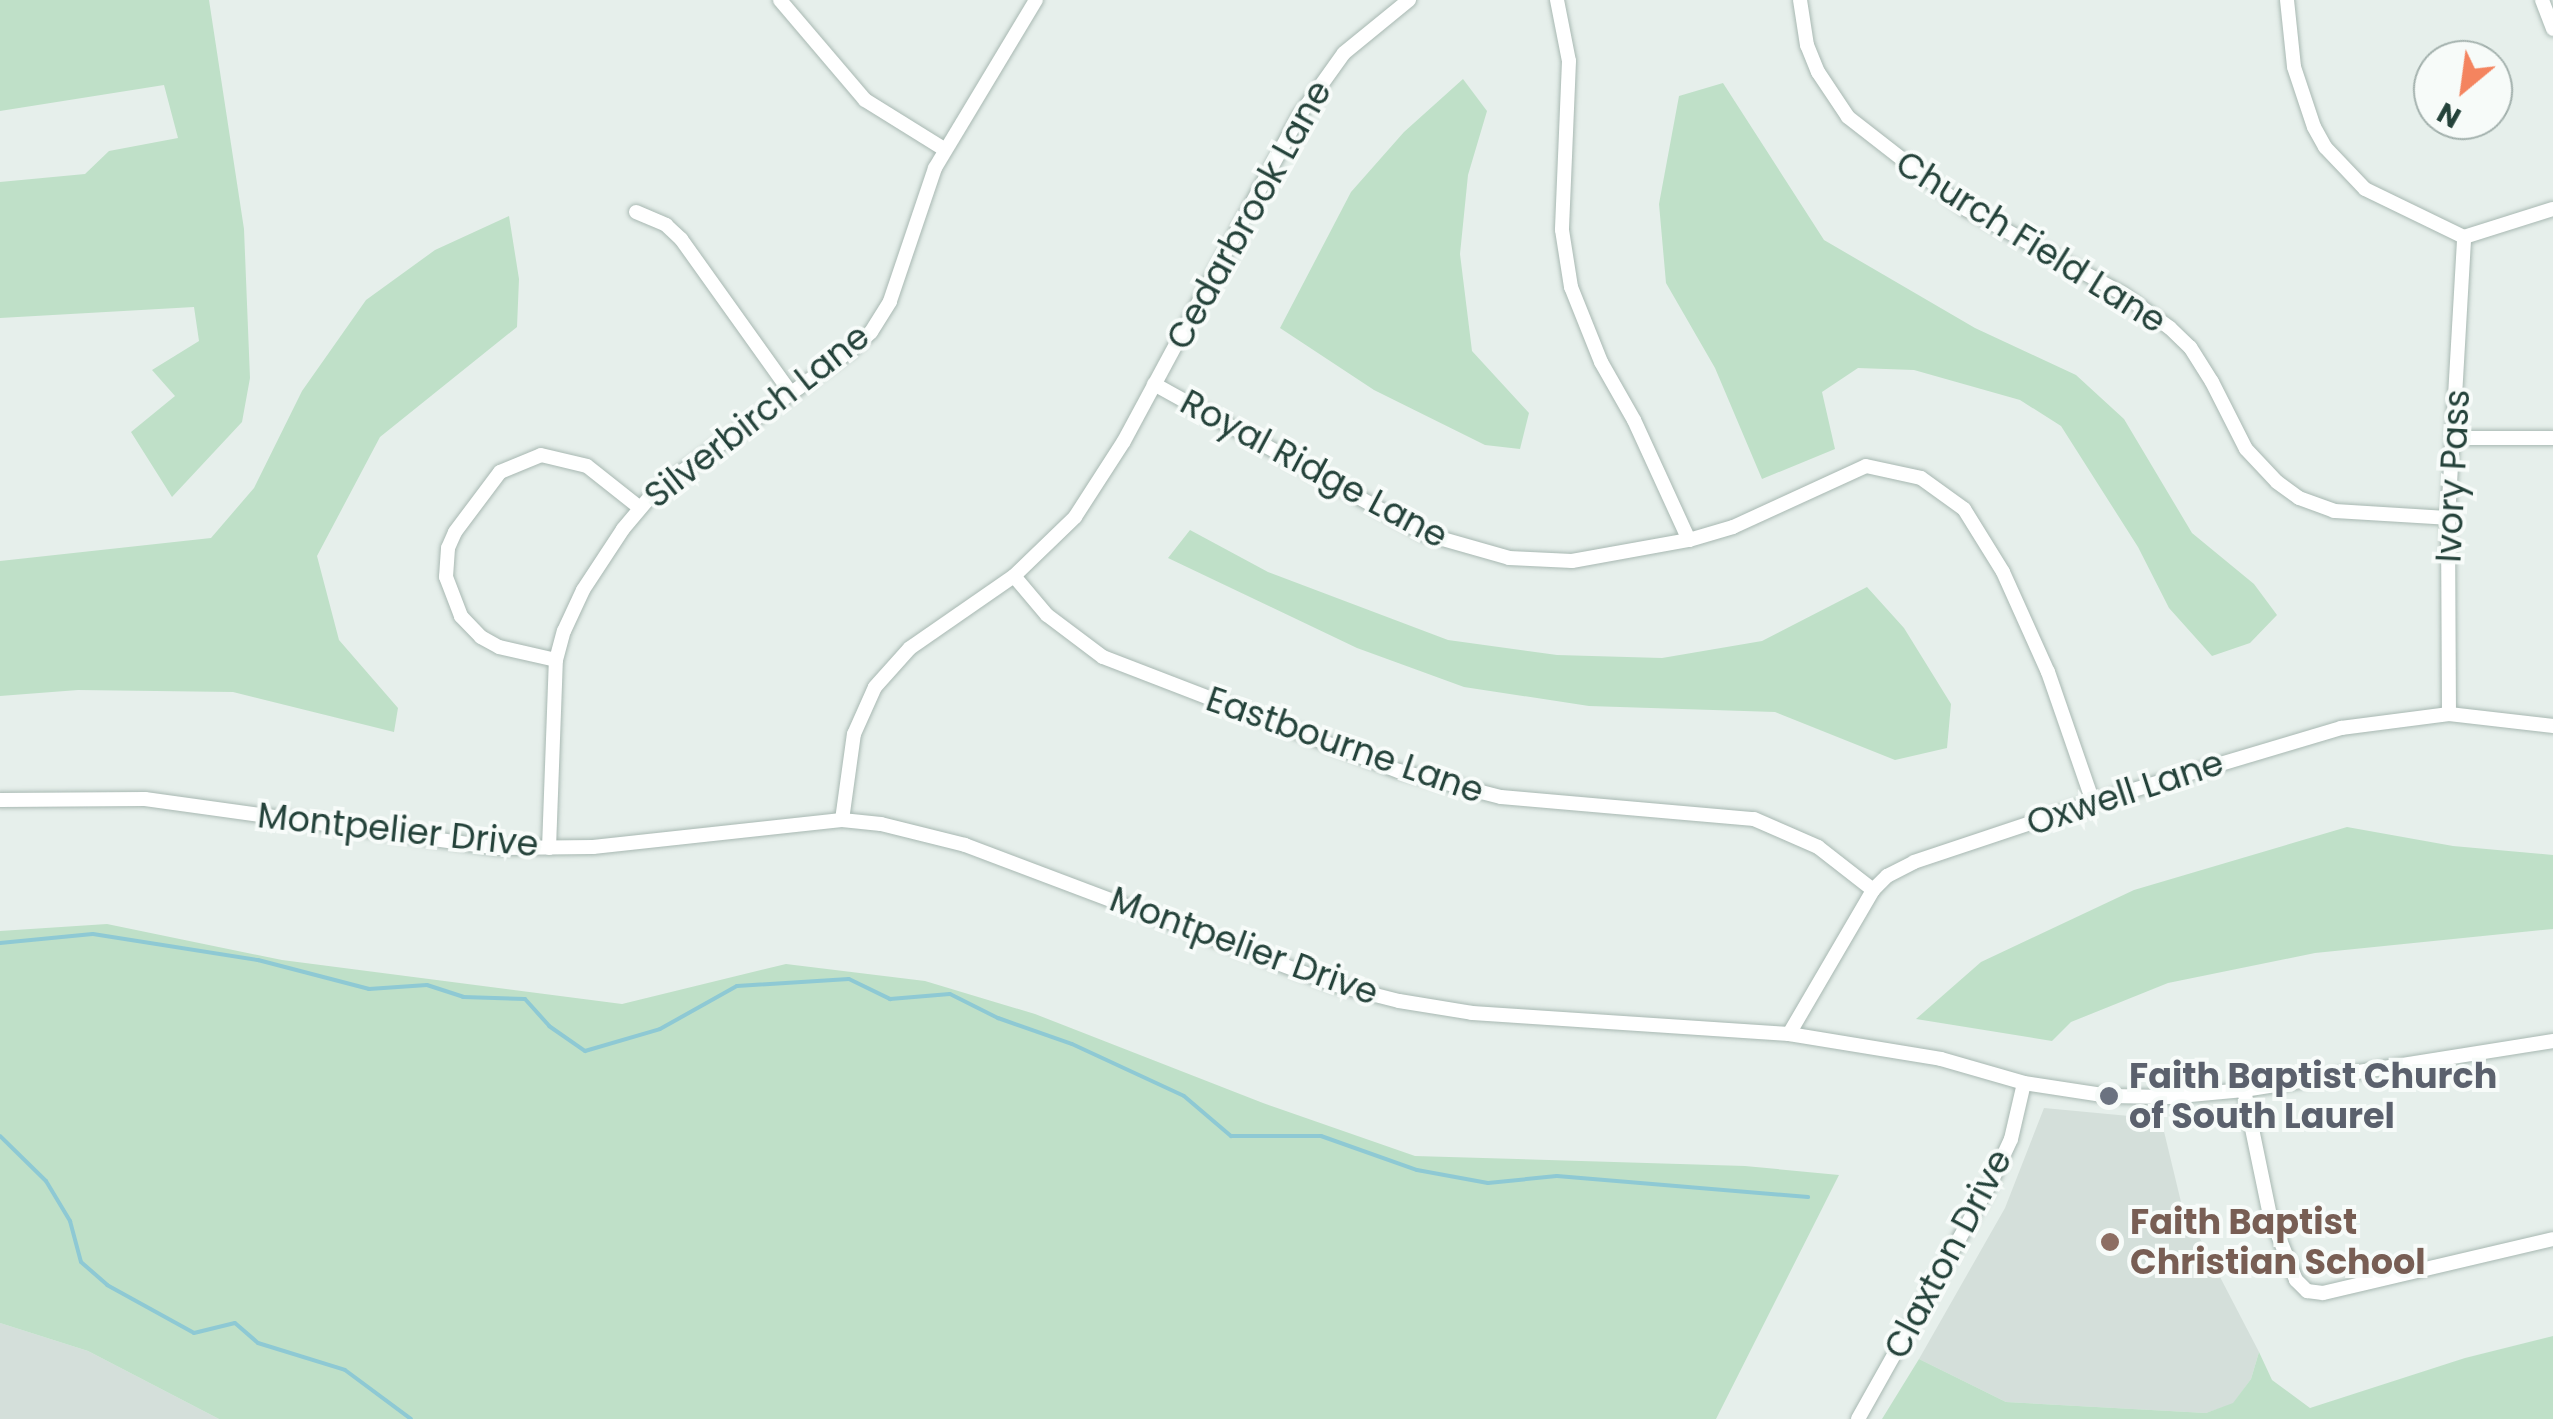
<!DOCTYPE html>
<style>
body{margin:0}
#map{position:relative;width:2553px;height:1419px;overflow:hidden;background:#e6efeb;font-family:Poppins,sans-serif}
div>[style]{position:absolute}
.built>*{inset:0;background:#d4dfda}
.green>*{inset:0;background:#bfe0c8}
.stream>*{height:4px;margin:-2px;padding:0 2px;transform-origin:2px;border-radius:2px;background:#8ec9d4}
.roads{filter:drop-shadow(0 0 2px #a8b8b2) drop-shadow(0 0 2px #a8b8b2)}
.minor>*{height:14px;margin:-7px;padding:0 7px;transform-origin:7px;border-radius:7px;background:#fff}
.dots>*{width:28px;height:28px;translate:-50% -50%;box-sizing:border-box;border:5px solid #f7fbf9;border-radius:50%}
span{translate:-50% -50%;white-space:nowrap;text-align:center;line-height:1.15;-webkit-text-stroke:8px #f7fbf9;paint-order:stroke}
.street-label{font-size:35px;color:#24423a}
.worship-label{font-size:35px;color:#5b616d;font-weight:700}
.left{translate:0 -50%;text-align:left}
.education-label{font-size:35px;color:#785e54;font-weight:700}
.north{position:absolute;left:2413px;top:40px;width:100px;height:100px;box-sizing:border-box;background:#f7fbf9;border:2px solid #a3b1ad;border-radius:50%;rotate:209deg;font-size:28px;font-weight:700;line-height:40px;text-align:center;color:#24423a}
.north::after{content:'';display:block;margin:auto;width:35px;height:45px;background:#f4845f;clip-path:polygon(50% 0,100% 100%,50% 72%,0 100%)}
</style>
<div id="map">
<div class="built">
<i style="clip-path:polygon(2044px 1108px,2161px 1119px,2181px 1202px,2259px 1352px,2251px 1379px,2233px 1404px,2206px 1413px,2006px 1402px,1919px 1359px,2005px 1208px)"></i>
<i style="clip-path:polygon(0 1323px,88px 1351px,219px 1419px,0 1419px)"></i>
</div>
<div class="green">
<i style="clip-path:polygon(0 0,209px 0,244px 229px,250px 378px,242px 422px,172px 497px,131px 432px,175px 396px,152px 370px,199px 341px,194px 307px,0 318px,0 182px,85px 174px,109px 151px,178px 138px,164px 85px,0 111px)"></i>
<i style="clip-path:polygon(1463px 79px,1487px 111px,1468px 175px,1460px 254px,1472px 351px,1529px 413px,1520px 449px,1485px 445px,1374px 390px,1280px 328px,1351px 192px,1404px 132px)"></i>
<i style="clip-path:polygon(1723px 83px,1824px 240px,1975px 328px,2076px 375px,2124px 419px,2192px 533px,2254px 584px,2277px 615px,2250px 643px,2212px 656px,2169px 608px,2138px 547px,2061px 426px,2020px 400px,1914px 370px,1858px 368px,1822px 392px,1835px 449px,1762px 479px,1715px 368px,1666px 283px,1659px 204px,1679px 96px)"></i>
<i style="clip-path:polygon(509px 216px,519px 279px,517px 327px,380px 437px,317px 556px,339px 640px,398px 708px,394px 732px,233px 692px,78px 690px,0 696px,0 561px,211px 538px,254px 488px,302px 391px,366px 300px,435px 250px)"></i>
<i style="clip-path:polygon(1190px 530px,1268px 572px,1448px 640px,1557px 655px,1662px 658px,1762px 641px,1867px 587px,1904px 628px,1951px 704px,1947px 748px,1895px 760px,1775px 712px,1589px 706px,1464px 687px,1357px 648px,1168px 558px)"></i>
<i style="clip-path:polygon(2347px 827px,2453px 846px,2553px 855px,2553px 929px,2315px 953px,2168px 983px,2071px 1022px,2052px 1041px,1916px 1019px,1981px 962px,2134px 890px)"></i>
<i style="clip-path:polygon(107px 924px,282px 960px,622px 1004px,786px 964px,925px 981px,1035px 1014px,1263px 1103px,1415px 1156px,1745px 1166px,1839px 1175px,1716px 1419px,219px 1419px,88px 1351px,0 1323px,0 931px)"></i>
<i style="clip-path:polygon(2553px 1336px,2553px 1419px,1882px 1419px,1919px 1359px,2006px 1402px,2206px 1413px,2233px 1403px,2251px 1379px,2259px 1352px,2272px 1380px,2310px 1408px,2465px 1358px)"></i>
</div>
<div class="stream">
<i style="left:0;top:943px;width:93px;rotate:-5.5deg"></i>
<i style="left:93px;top:934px;width:167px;rotate:9deg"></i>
<i style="left:258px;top:960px;width:115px;rotate:14.6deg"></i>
<i style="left:369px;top:989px;width:58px;rotate:-3.9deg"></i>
<i style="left:427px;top:985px;width:38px;rotate:18deg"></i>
<i style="left:463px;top:997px;width:62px;rotate:1.8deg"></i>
<i style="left:525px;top:999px;width:36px;rotate:48deg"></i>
<i style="left:549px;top:1026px;width:44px;rotate:34.8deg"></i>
<i style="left:585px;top:1051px;width:78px;rotate:-16.3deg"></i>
<i style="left:660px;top:1029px;width:88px;rotate:-29.2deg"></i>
<i style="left:737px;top:986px;width:112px;rotate:-3.6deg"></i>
<i style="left:849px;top:979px;width:46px;rotate:26deg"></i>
<i style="left:890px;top:999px;width:60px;rotate:-4.8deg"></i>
<i style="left:950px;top:994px;width:54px;rotate:26.6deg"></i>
<i style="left:998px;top:1018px;width:78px;rotate:19.4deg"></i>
<i style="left:1072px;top:1044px;width:123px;rotate:24.9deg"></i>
<i style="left:1184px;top:1096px;width:62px;rotate:40.4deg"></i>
<i style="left:1231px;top:1136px;width:90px"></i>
<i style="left:1321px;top:1136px;width:102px;rotate:19.5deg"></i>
<i style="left:1417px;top:1170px;width:72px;rotate:10.4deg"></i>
<i style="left:1488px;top:1183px;width:69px;rotate:-5.8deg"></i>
<i style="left:1557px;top:1176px;width:252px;rotate:4.8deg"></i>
<i style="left:0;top:1136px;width:64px;rotate:44.4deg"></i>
<i style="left:46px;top:1181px;width:47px;rotate:59deg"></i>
<i style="left:70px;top:1221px;width:42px;rotate:75deg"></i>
<i style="left:81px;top:1262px;width:35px;rotate:41deg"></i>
<i style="left:107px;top:1285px;width:99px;rotate:28.9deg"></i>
<i style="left:194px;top:1333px;width:42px;rotate:-13.7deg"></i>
<i style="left:235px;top:1323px;width:30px;rotate:41deg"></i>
<i style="left:258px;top:1343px;width:91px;rotate:17.2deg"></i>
<i style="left:345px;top:1370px;width:82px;rotate:36.6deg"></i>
</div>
<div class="roads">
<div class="minor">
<i style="left:780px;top:0;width:131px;rotate:49.6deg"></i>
<i style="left:865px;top:100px;width:93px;rotate:31.8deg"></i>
<i style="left:1557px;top:0;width:62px;rotate:78.9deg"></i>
<i style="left:1569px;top:61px;width:169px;rotate:92.4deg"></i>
<i style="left:1562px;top:230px;width:58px;rotate:81deg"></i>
<i style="left:1571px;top:287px;width:81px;rotate:68.2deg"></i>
<i style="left:1601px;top:362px;width:67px;rotate:60.4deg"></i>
<i style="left:1634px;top:420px;width:132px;rotate:65.4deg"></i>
<i style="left:1800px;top:0;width:46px;rotate:81.2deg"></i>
<i style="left:1807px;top:45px;width:29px;rotate:68deg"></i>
<i style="left:1818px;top:72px;width:54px;rotate:56.3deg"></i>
<i style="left:1848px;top:117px;width:150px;rotate:37.9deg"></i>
<i style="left:1966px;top:209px;width:179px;rotate:28.4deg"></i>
<i style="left:2123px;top:294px;width:58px;rotate:35.9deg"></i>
<i style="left:2170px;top:328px;width:28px;rotate:44deg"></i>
<i style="left:2190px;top:347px;width:41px;rotate:57.8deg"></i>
<i style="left:2212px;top:382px;width:75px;rotate:63.1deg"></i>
<i style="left:2246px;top:449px;width:45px;rotate:46.8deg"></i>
<i style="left:2277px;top:482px;width:27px;rotate:36deg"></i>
<i style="left:2299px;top:498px;width:37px;rotate:20deg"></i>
<i style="left:2334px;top:511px;width:114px;rotate:3.5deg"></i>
<i style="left:2287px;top:0;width:67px;rotate:84deg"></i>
<i style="left:2294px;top:67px;width:63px;rotate:71.6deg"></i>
<i style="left:2314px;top:127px;width:23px;rotate:61deg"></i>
<i style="left:2325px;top:147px;width:58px;rotate:46.4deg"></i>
<i style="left:2365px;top:189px;width:110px;rotate:25.9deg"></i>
<i style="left:2464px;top:237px;width:93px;rotate:-17.5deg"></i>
<i style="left:2542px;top:0;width:31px;rotate:69deg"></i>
<i style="left:636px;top:212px;width:33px;rotate:23deg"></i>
<i style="left:666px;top:225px;width:21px;rotate:43deg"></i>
<i style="left:681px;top:239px;width:188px;rotate:54.5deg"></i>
<i style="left:1154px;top:384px;width:310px;rotate:29deg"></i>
<i style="left:1425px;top:534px;width:87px;rotate:15.9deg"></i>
<i style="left:1509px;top:558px;width:63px;rotate:2.7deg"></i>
<i style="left:1572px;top:561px;width:119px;rotate:-10.2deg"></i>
<i style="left:1689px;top:540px;width:46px;rotate:-16.5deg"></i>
<i style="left:1733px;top:527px;width:146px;rotate:-24.6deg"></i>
<i style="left:1866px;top:466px;width:56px;rotate:12.3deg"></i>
<i style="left:1921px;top:478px;width:53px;rotate:35.8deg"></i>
<i style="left:1964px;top:509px;width:74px;rotate:58.2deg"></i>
<i style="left:2003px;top:572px;width:110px;rotate:65.8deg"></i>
<i style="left:2048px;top:672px;width:138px;rotate:70.9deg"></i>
<i style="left:2455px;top:438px;width:98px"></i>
<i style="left:1014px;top:576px;width:51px;rotate:49.8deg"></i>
<i style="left:1047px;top:615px;width:70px;rotate:36.9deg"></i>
<i style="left:1103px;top:657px;width:317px;rotate:21.1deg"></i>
<i style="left:1399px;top:771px;width:105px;rotate:14.3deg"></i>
<i style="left:1501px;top:797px;width:254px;rotate:5deg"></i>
<i style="left:1754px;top:819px;width:70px;rotate:23.6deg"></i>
<i style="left:1818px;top:847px;width:70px;rotate:38deg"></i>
<i style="left:556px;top:660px;width:58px;rotate:-167.2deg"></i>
<i style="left:499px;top:647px;width:21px;rotate:-151deg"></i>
<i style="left:481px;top:637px;width:29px;rotate:-134deg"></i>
<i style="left:461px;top:616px;width:42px;rotate:-111deg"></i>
<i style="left:446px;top:577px;width:29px;rotate:-86deg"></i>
<i style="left:448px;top:548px;width:17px;rotate:-66deg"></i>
<i style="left:455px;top:532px;width:75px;rotate:-53.1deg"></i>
<i style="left:500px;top:472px;width:44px;rotate:-22.5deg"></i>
<i style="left:541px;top:455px;width:47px;rotate:13.4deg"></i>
<i style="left:587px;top:466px;width:66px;rotate:38.3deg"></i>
<i style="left:2449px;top:714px;width:196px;rotate:-90.3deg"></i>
<i style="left:2448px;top:518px;width:281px;rotate:-86.7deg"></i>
<i style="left:0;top:800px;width:145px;rotate:-0.4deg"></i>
<i style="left:145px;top:799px;width:357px;rotate:7.9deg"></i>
<i style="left:499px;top:848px;width:94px;rotate:-0.6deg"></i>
<i style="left:593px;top:847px;width:250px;rotate:-6.2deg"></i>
<i style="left:842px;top:820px;width:39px;rotate:6deg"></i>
<i style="left:881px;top:824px;width:87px;rotate:14deg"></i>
<i style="left:965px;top:845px;width:392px;rotate:20.7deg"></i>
<i style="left:1332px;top:984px;width:69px;rotate:14.2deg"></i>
<i style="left:1399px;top:1001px;width:74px;rotate:9.3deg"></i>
<i style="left:1472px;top:1013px;width:318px;rotate:3.8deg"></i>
<i style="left:1789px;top:1034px;width:154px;rotate:9.3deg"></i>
<i style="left:1941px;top:1059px;width:86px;rotate:16.1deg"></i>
<i style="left:2024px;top:1083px;width:86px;rotate:8.7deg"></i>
<i style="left:2109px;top:1096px;width:60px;rotate:1deg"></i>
<i style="left:2169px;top:1097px;width:75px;rotate:-5.3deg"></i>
<i style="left:2244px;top:1090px;width:313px;rotate:-9deg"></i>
<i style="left:842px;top:820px;width:87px;rotate:-82.1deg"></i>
<i style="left:854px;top:734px;width:51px;rotate:-65.9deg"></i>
<i style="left:875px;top:687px;width:52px;rotate:-48.1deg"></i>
<i style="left:910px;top:648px;width:126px;rotate:-34.7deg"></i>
<i style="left:1014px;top:576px;width:85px;rotate:-44deg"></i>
<i style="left:1075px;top:517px;width:90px;rotate:-57.2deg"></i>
<i style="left:1124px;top:441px;width:369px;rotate:-61.7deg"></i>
<i style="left:1299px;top:116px;width:77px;rotate:-54.5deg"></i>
<i style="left:1344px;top:53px;width:84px;rotate:-39.2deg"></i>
<i style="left:549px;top:848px;width:188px;rotate:-87.9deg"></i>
<i style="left:556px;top:660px;width:30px;rotate:-75deg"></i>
<i style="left:564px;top:631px;width:45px;rotate:-65.1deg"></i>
<i style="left:583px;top:590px;width:73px;rotate:-56.7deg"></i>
<i style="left:623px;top:529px;width:50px;rotate:-49.9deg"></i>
<i style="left:655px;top:491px;width:240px;rotate:-35.7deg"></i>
<i style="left:850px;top:351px;width:28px;rotate:-42deg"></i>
<i style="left:871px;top:332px;width:36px;rotate:-58deg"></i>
<i style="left:890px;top:301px;width:140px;rotate:-71.3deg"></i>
<i style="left:935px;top:168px;width:196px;rotate:-59deg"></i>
<i style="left:1789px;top:1034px;width:167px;rotate:-59.7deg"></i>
<i style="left:1873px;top:890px;width:20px;rotate:-45deg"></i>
<i style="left:1887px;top:876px;width:30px;rotate:-27deg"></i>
<i style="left:1914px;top:862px;width:189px;rotate:-18.5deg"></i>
<i style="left:2093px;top:802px;width:259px;rotate:-16.6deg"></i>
<i style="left:2341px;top:728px;width:109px;rotate:-7.4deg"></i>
<i style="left:2449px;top:714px;width:105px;rotate:6.6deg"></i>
<i style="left:2244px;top:1090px;width:128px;rotate:78.3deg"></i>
<i style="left:2270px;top:1215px;width:70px;rotate:68.2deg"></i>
<i style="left:2296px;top:1280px;width:16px;rotate:45deg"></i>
<i style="left:2307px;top:1291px;width:16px;rotate:7deg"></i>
<i style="left:2323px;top:1293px;width:236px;rotate:-13.2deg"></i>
<i style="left:1858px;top:1419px;width:276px;rotate:-60.7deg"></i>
<i style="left:1993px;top:1178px;width:43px;rotate:-65.2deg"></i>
<i style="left:2011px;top:1139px;width:57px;rotate:-76.9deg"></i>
</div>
</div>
<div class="dots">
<i style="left:2109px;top:1096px;background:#6b7280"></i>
<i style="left:2110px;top:1242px;background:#8d6e63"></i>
</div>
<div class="street-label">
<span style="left:1249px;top:215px;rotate:-61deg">Cedarbrook Lane</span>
<span style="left:2031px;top:242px;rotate:32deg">Church Field Lane</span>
<span style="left:757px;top:416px;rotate:-38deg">Silverbirch Lane</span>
<span style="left:1314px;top:469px;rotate:28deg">Royal Ridge Lane</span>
<span style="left:2453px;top:476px;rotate:-87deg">Ivory Pass</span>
<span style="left:1345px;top:745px;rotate:19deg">Eastbourne Lane</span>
<span style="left:2125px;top:793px;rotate:-18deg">Oxwell Lane</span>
<span style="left:398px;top:830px;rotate:6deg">Montpelier Drive</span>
<span style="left:1244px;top:946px;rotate:20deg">Montpelier Drive</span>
<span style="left:1948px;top:1254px;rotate:-62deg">Claxton Drive</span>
</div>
<div class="worship-label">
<span class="left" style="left:2129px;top:1096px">Faith Baptist Church<br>of South Laurel</span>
</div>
<div class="education-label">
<span class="left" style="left:2130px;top:1242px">Faith Baptist<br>Christian School</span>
</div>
<div class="north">N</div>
</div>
